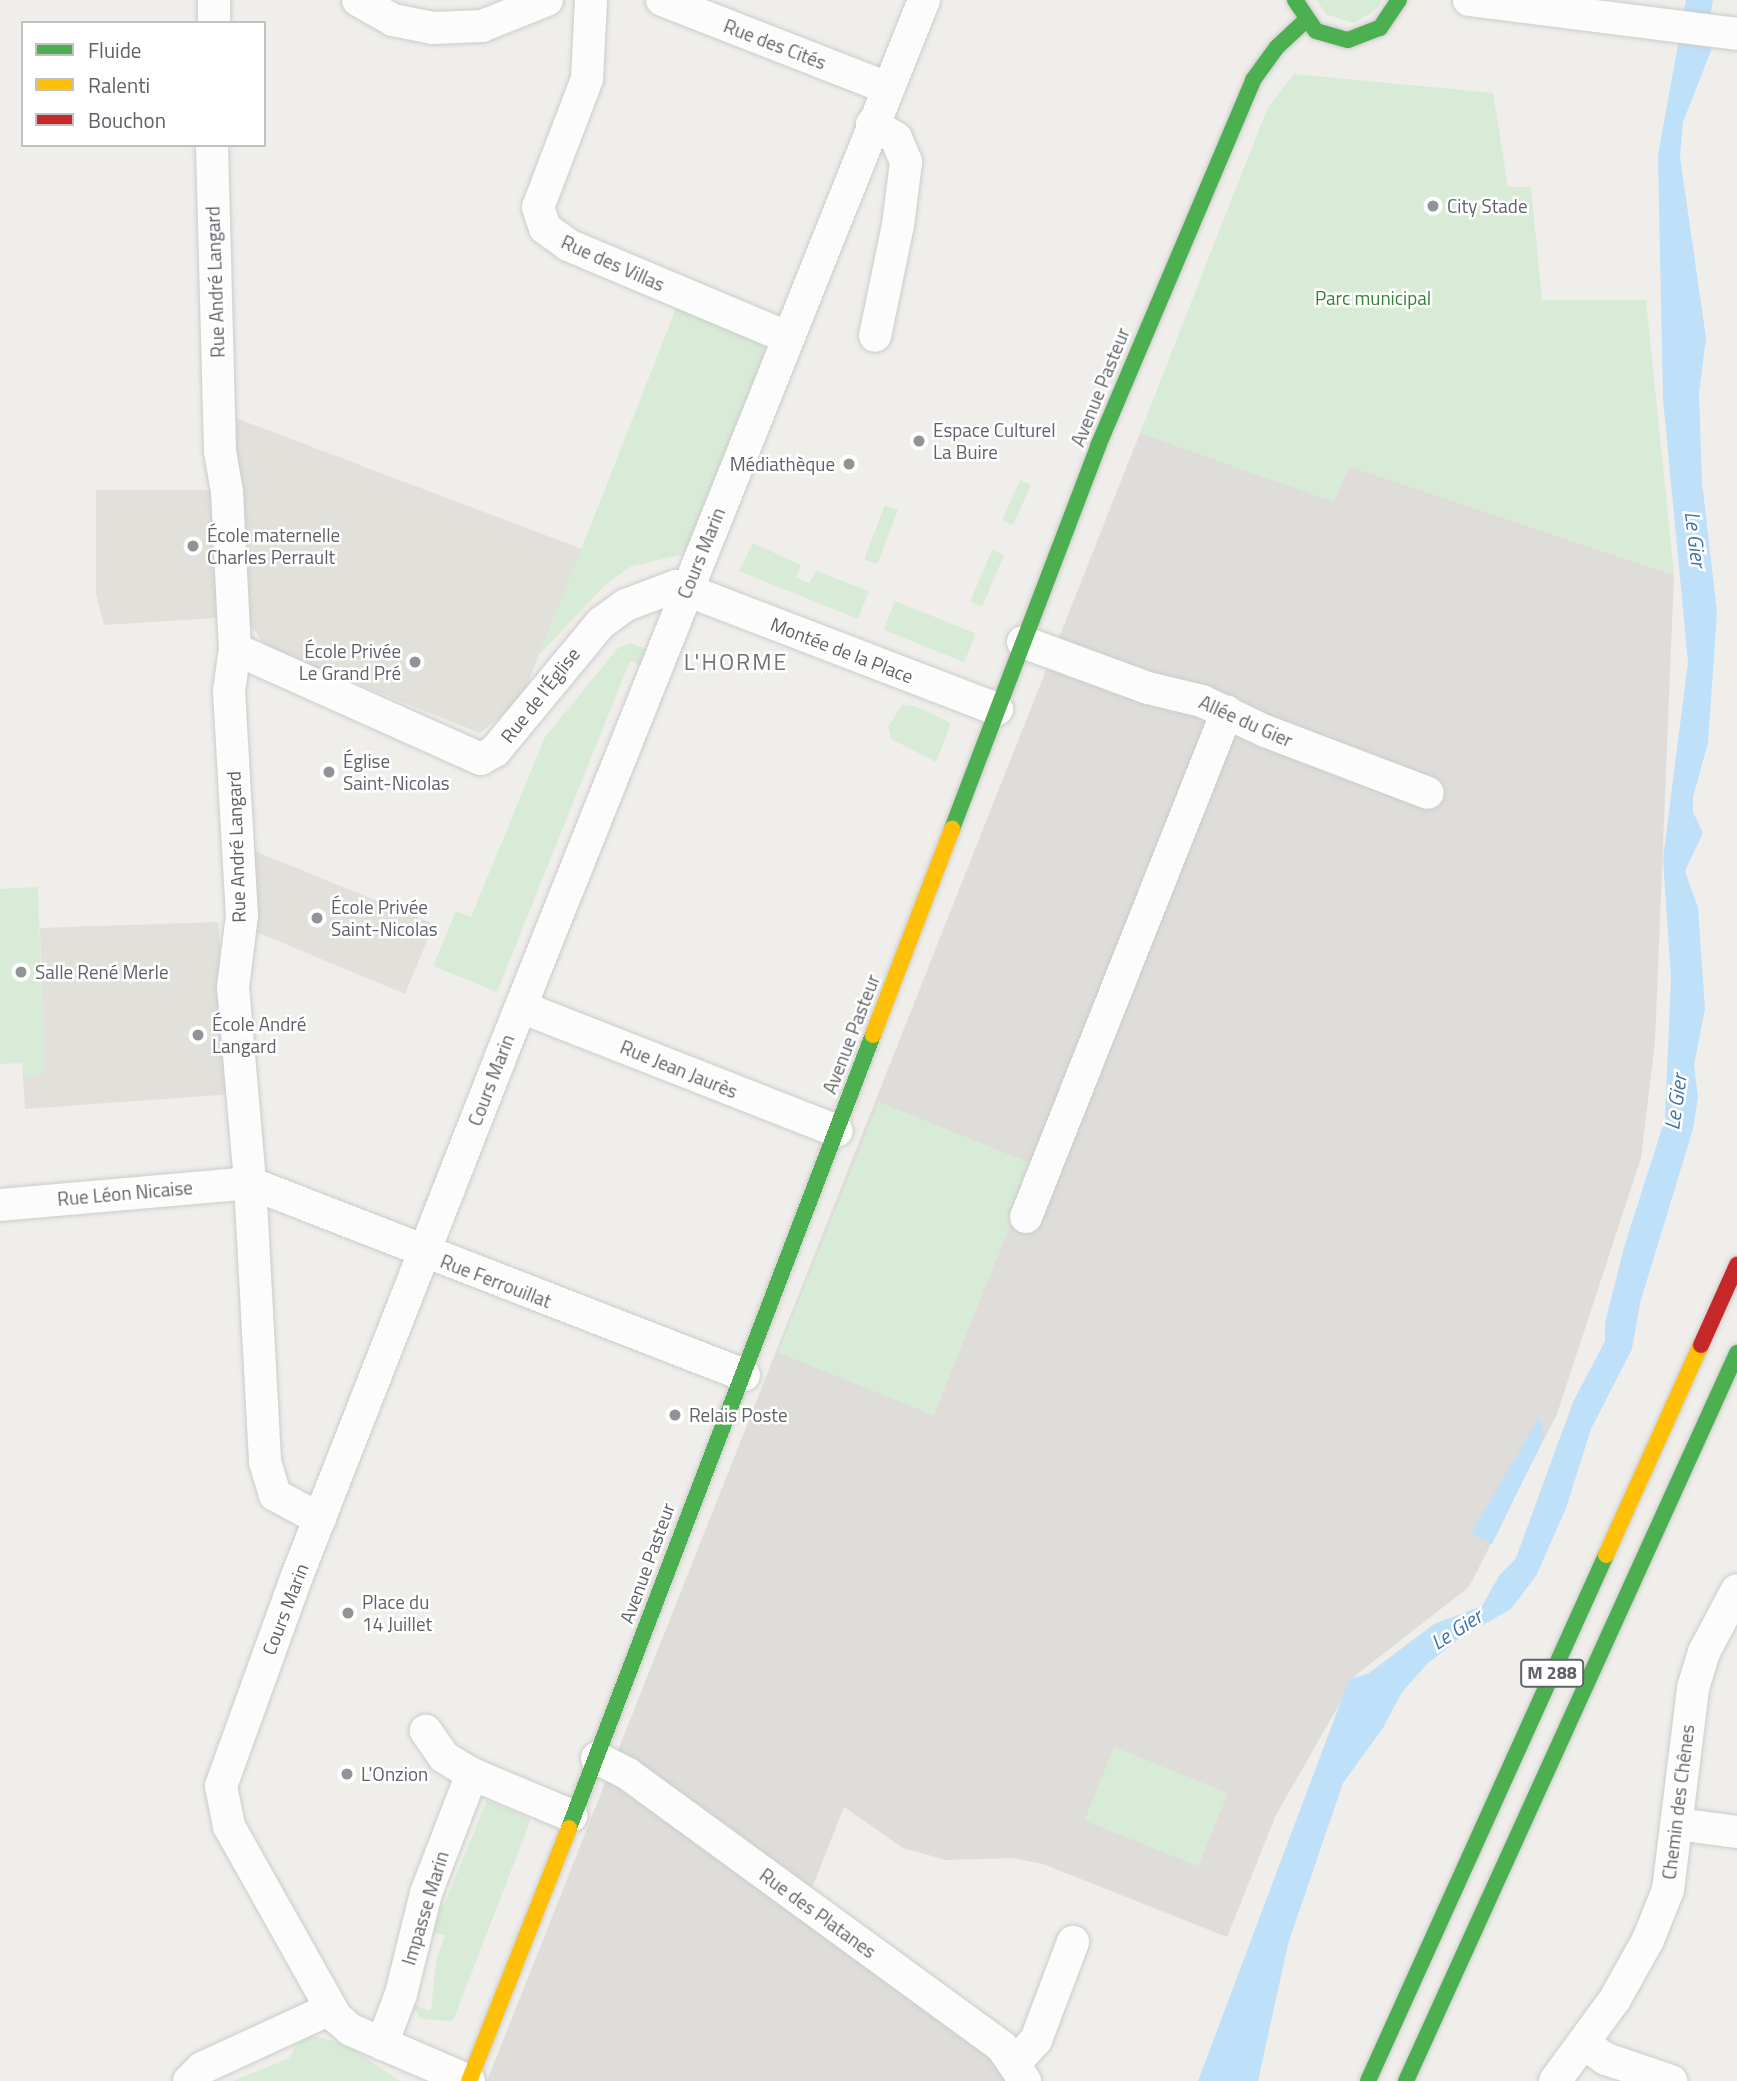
<!DOCTYPE html>
<meta charset="utf-8">
<style>
body{margin:0}
#map{position:relative;width:1737px;height:2081px;overflow:hidden;background:#efeeea;font-family:"Titillium Web",sans-serif}
div>[style]{position:absolute}
.industrial>*{inset:0;background:#dfddda}
.education>*{inset:0;background:#e2e0da}
.green>*{inset:0;background:#d8ebd6;transform-origin:0 0}
.water>*{inset:0;background:#bfe0f9}
.roads{filter:drop-shadow(0 0 2px #cbcccc) drop-shadow(0 0 2px #cbcccc)}
.street>*{height:32px;margin:-16px;padding:0 16px;transform-origin:16px;border-radius:16px;background:#fdfcfc}
.fast>*{height:16px;margin:-8px;padding:0 8px;transform-origin:8px;border-radius:8px;background:#4caf50}
.slow>*{height:16px;margin:-8px;padding:0 8px;transform-origin:8px;border-radius:8px;background:#ffc107}
.jam>*{height:16px;margin:-8px;padding:0 8px;transform-origin:8px;border-radius:8px;background:#c62828}
.dots>*{width:19px;height:19px;translate:-50% -50%;box-sizing:border-box;border:4px solid #fff;border-radius:50%}
span{translate:-50% -50%;white-space:nowrap;text-align:center;line-height:1.15;-webkit-text-stroke:5px #fff;paint-order:stroke}
.shield-label span{padding:2px 5px;background:#fff;border:2px solid;border-radius:5px;-webkit-text-stroke-width:0}
.shield-label{font-size:18px;color:#5f6368;font-weight:700}
.street-label{font-size:19px;color:#5f6368}
.poi-label{font-size:19px;color:#5f6368}
.left{translate:0 -50%;text-align:left}
.right{translate:-100% -50%;text-align:right}
.park-label{font-size:19px;color:#348238}
.water-label{font-size:21px;color:#4174aa;font-style:italic}
.quarter-label{font-size:23px;color:#70757a;letter-spacing:2px}
.legend{position:absolute;left:21px;top:21px;width:245px;height:126px;box-sizing:border-box;background:#fff;border:2px solid #bfc1c3;margin:0;padding:9px 12px;list-style:none;font-size:21px;color:#5f6368}
.legend li{display:flex;align-items:center;gap:14px;height:35px}
.legend b{width:35px;border:2px solid #bfc1c3}
</style>
<div id="map">
<div class="industrial">
<i style="clip-path:polygon(1140px 433px,1334px 501px,1349px 466px,1674px 575px,1655px 1042px,1641px 1158px,1557px 1414px,1469px 1587px,1356px 1675px,1276px 1815px,1227px 1937px,1043px 1864px,1012px 1858px,946px 1860px,903px 1848px,844px 1807px,800px 1918px,1000px 2064px,1006px 2081px,487px 2081px)"></i>
</div>
<div class="education">
<i style="clip-path:polygon(233px 417px,582px 549px,521px 700px,480px 733px,267px 648px,235px 602px)"></i>
<i style="clip-path:polygon(96px 490px,212px 490px,217px 618px,104px 625px,96px 594px)"></i>
<i style="clip-path:polygon(250px 849px,434px 924px,405px 994px,254px 931px)"></i>
<i style="clip-path:polygon(218px 922px,233px 1094px,25px 1109px,23px 1076px,41px 1076px,44px 1061px,40px 928px)"></i>
</div>
<div class="green">
<i style="clip-path:polygon(1316px 0,1382px 0,1377px 9px,1354px 23px,1327px 15px)"></i>
<i style="clip-path:polygon(1294px 74px,1493px 93px,1508px 187px,1531px 187px,1542px 300px,1646px 300px,1674px 575px,1349px 466px,1334px 502px,1140px 433px,1267px 109px)"></i>
<i style="clip-path:polygon(677px 306px,768px 342px,697px 529px,683px 554px,630px 567px,605px 585px,540px 654px)"></i>
<i style="left:1020px;top:480px;width:12px;height:44px;rotate:24deg"></i>
<i style="left:885px;top:505px;width:14px;height:58px;rotate:21deg"></i>
<i style="clip-path:polygon(753px 543px,801px 565px,796px 578px,809px 583px,816px 571px,869px 591px,858px 619px,739px 571px)"></i>
<i style="left:992px;top:550px;width:13px;height:56px;rotate:23deg"></i>
<i style="left:895px;top:601px;width:87px;height:31px;rotate:22deg"></i>
<i style="clip-path:polygon(630px 643px,655px 653px,649px 668px,630px 661px,497px 992px,433px 966px,456px 911px,471px 917px,545px 737px,618px 648px)"></i>
<i style="clip-path:polygon(902px 705px,915px 706px,951px 723px,936px 762px,891px 739px,888px 727px)"></i>
<i style="clip-path:polygon(38px 887px,44px 1061px,42px 1076px,23px 1076px,22px 1063px,0 1064px,0 889px)"></i>
<i style="left:879px;top:1102px;width:168px;height:270px;rotate:22deg"></i>
<i style="left:1114px;top:1747px;width:123px;height:79px;rotate:22deg"></i>
<i style="clip-path:polygon(487px 1800px,531px 1819px,453px 2021px,421px 2019px,412px 2004px,431px 2011px,436px 1961px,445px 1935px,425px 1930px,429px 1913px,445px 1903px)"></i>
<i style="clip-path:polygon(314px 2036px,347px 2045px,400px 2081px,233px 2081px,289px 2058px,300px 2038px)"></i>
</div>
<div class="water">
<i style="clip-path:polygon(1686px 0,1713px 0,1710px 17px,1692px 44px,1712px 48px,1683px 122px,1680px 157px,1706px 338px,1699px 393px,1702px 482px,1717px 612px,1708px 743px,1693px 797px,1693px 812px,1703px 833px,1685px 871px,1698px 908px,1705px 1009px,1694px 1065px,1698px 1098px,1693px 1129px,1640px 1303px,1632px 1349px,1591px 1429px,1566px 1508px,1536px 1576px,1511px 1609px,1461px 1637px,1427px 1664px,1402px 1692px,1383px 1728px,1343px 1783px,1288px 1944px,1258px 2081px,1198px 2081px,1349px 1680px,1369px 1673px,1434px 1624px,1482px 1606px,1499px 1576px,1516px 1558px,1573px 1402px,1605px 1341px,1605px 1323px,1625px 1244px,1665px 1119px,1671px 977px,1663px 859px,1688px 662px,1663px 399px,1658px 155px)"></i>
<i style="clip-path:polygon(1539px 1418px,1544px 1434px,1540px 1446px,1492px 1544px,1471px 1533px)"></i>
</div>
<div class="roads">
<div class="street">
<i style="left:358px;top:0;width:40px;rotate:29.7deg"></i>
<i style="left:393px;top:20px;width:41px;rotate:11.3deg"></i>
<i style="left:433px;top:28px;width:49px;rotate:-2.3deg"></i>
<i style="left:482px;top:26px;width:70px;rotate:-21.8deg"></i>
<i style="left:591px;top:0;width:79px;rotate:92.9deg"></i>
<i style="left:587px;top:79px;width:137px;rotate:110.9deg"></i>
<i style="left:538px;top:207px;width:22px;rotate:72deg"></i>
<i style="left:545px;top:228px;width:29px;rotate:36deg"></i>
<i style="left:568px;top:245px;width:238px;rotate:22.8deg"></i>
<i style="left:662px;top:0;width:243px;rotate:21.3deg"></i>
<i style="left:1469px;top:0;width:270px;rotate:7.2deg"></i>
<i style="left:214px;top:23px;width:23px;rotate:-90deg"></i>
<i style="left:872px;top:124px;width:28px;rotate:30deg"></i>
<i style="left:896px;top:138px;width:26px;rotate:67deg"></i>
<i style="left:906px;top:162px;width:64px;rotate:97.2deg"></i>
<i style="left:898px;top:225px;width:113px;rotate:101.7deg"></i>
<i style="left:212px;top:145px;width:306px;rotate:88.5deg"></i>
<i style="left:220px;top:451px;width:42px;rotate:80.3deg"></i>
<i style="left:227px;top:492px;width:157px;rotate:87.1deg"></i>
<i style="left:235px;top:649px;width:42px;rotate:98.1deg"></i>
<i style="left:229px;top:691px;width:224px;rotate:86.7deg"></i>
<i style="left:242px;top:915px;width:73px;rotate:97.1deg"></i>
<i style="left:233px;top:987px;width:197px;rotate:85deg"></i>
<i style="left:250px;top:1183px;width:279px;rotate:86.9deg"></i>
<i style="left:265px;top:1462px;width:34px;rotate:73deg"></i>
<i style="left:275px;top:1495px;width:51px;rotate:28.1deg"></i>
<i style="left:1023px;top:642px;width:133px;rotate:20.2deg"></i>
<i style="left:1148px;top:688px;width:56px;rotate:13.5deg"></i>
<i style="left:1202px;top:701px;width:70px;rotate:25.5deg"></i>
<i style="left:1265px;top:731px;width:174px;rotate:20.8deg"></i>
<i style="left:235px;top:649px;width:269px;rotate:24.1deg"></i>
<i style="left:481px;top:759px;width:16px;rotate:-30deg"></i>
<i style="left:495px;top:751px;width:166px;rotate:-50.4deg"></i>
<i style="left:601px;top:623px;width:31px;rotate:-36deg"></i>
<i style="left:626px;top:605px;width:53px;rotate:-20.8deg"></i>
<i style="left:676px;top:586px;width:344px;rotate:21deg"></i>
<i style="left:521px;top:1007px;width:339px;rotate:21.4deg"></i>
<i style="left:0;top:1205px;width:251px;rotate:-5deg"></i>
<i style="left:250px;top:1183px;width:530px;rotate:21.24deg"></i>
<i style="left:1026px;top:1217px;width:544px;rotate:-68.3deg"></i>
<i style="left:597px;top:1758px;width:35px;rotate:27deg"></i>
<i style="left:628px;top:1774px;width:463px;rotate:36.1deg"></i>
<i style="left:1002px;top:2047px;width:41px;rotate:55.9deg"></i>
<i style="left:472px;top:1774px;width:108px;rotate:22.8deg"></i>
<i style="left:1677px;top:1824px;width:61px;rotate:7.6deg"></i>
<i style="left:1583px;top:2043px;width:28px;rotate:35deg"></i>
<i style="left:1606px;top:2059px;width:69px;rotate:18.7deg"></i>
<i style="left:382px;top:2044px;width:53px;rotate:-69.2deg"></i>
<i style="left:401px;top:1994px;width:104px;rotate:-76.1deg"></i>
<i style="left:426px;top:1893px;width:128px;rotate:-68.9deg"></i>
<i style="left:472px;top:1774px;width:33px;rotate:-149deg"></i>
<i style="left:444px;top:1757px;width:32px;rotate:-125deg"></i>
<i style="left:1016px;top:2062px;width:30px;rotate:-48deg"></i>
<i style="left:1036px;top:2040px;width:105px;rotate:-69.3deg"></i>
<i style="left:189px;top:2081px;width:18px;rotate:-45deg"></i>
<i style="left:202px;top:2068px;width:141px;rotate:-24.7deg"></i>
<i style="left:469px;top:2081px;width:129px;rotate:-156.6deg"></i>
<i style="left:351px;top:2030px;width:20px;rotate:-139deg"></i>
<i style="left:336px;top:2017px;width:219px;rotate:-119.3deg"></i>
<i style="left:229px;top:1826px;width:41px;rotate:-101.3deg"></i>
<i style="left:221px;top:1786px;width:223px;rotate:-70.1deg"></i>
<i style="left:297px;top:1576px;width:580px;rotate:-68.57deg"></i>
<i style="left:509px;top:1036px;width:1116px;rotate:-68.17deg"></i>
<i style="left:1555px;top:2081px;width:102px;rotate:-53.8deg"></i>
<i style="left:1615px;top:1999px;width:68px;rotate:-60.8deg"></i>
<i style="left:1648px;top:1940px;width:54px;rotate:-68.2deg"></i>
<i style="left:1668px;top:1890px;width:204px;rotate:-82.9deg"></i>
<i style="left:1693px;top:1688px;width:38px;rotate:-73deg"></i>
<i style="left:1704px;top:1652px;width:70px;rotate:-62deg"></i>
</div>
<div class="fast">
<i style="left:1295px;top:0;width:37px;rotate:56deg"></i>
<i style="left:1316px;top:31px;width:33px;rotate:16deg"></i>
<i style="left:1348px;top:40px;width:34px;rotate:-21deg"></i>
<i style="left:1380px;top:28px;width:34px;rotate:-56deg"></i>
<i style="left:952px;top:829px;width:410px;rotate:-69.1deg"></i>
<i style="left:1098px;top:446px;width:397px;rotate:-67deg"></i>
<i style="left:1253px;top:80px;width:41px;rotate:-54deg"></i>
<i style="left:1277px;top:47px;width:38px;rotate:-43deg"></i>
<i style="left:569px;top:1828px;width:849px;rotate:-69.03deg"></i>
<i style="left:1368px;top:2081px;width:577px;rotate:-65.65deg"></i>
<i style="left:1406px;top:2081px;width:800px;rotate:-65.55deg"></i>
</div>
<div class="slow">
<i style="left:873px;top:1035px;width:221px;rotate:-69deg"></i>
<i style="left:1606px;top:1555px;width:230px;rotate:-65.7deg"></i>
<i style="left:469px;top:2081px;width:272px;rotate:-68.4deg"></i>
</div>
<div class="jam">
<i style="left:1701px;top:1345px;width:88px;rotate:-65.8deg"></i>
</div>
</div>
<div class="dots">
<i style="left:1433px;top:206px;background:#919496"></i>
<i style="left:919px;top:441px;background:#919496"></i>
<i style="left:849px;top:464px;background:#919496"></i>
<i style="left:193px;top:546px;background:#919496"></i>
<i style="left:415px;top:662px;background:#919496"></i>
<i style="left:329px;top:772px;background:#919496"></i>
<i style="left:317px;top:918px;background:#919496"></i>
<i style="left:21px;top:972px;background:#919496"></i>
<i style="left:198px;top:1035px;background:#919496"></i>
<i style="left:675px;top:1415px;background:#919496"></i>
<i style="left:348px;top:1613px;background:#919496"></i>
<i style="left:347px;top:1774px;background:#919496"></i>
</div>
<div class="shield-label">
<span style="left:1552px;top:1673px">M 288</span>
</div>
<div class="street-label">
<span style="left:775px;top:44px;rotate:21deg">Rue des Cités</span>
<span style="left:613px;top:263px;rotate:24deg">Rue des Villas</span>
<span style="left:215px;top:282px;rotate:-92deg">Rue André Langard</span>
<span style="left:1100px;top:387px;rotate:-68deg">Avenue Pasteur</span>
<span style="left:701px;top:553px;rotate:-68deg">Cours Marin</span>
<span style="left:842px;top:650px;rotate:21deg">Montée de la Place</span>
<span style="left:540px;top:695px;rotate:-52deg">Rue de l'Église</span>
<span style="left:1246px;top:721px;rotate:24deg">Allée du Gier</span>
<span style="left:236px;top:847px;rotate:-92deg">Rue André Langard</span>
<span style="left:851px;top:1034px;rotate:-69deg">Avenue Pasteur</span>
<span style="left:679px;top:1069px;rotate:22deg">Rue Jean Jaurès</span>
<span style="left:491px;top:1080px;rotate:-69deg">Cours Marin</span>
<span style="left:125px;top:1193px;rotate:-5deg">Rue Léon Nicaise</span>
<span style="left:496px;top:1281px;rotate:21deg">Rue Ferrouillat</span>
<span style="left:647px;top:1563px;rotate:-70deg">Avenue Pasteur</span>
<span style="left:285px;top:1609px;rotate:-69deg">Cours Marin</span>
<span style="left:1678px;top:1802px;rotate:-83deg">Chemin des Chênes</span>
<span style="left:425px;top:1908px;rotate:-73deg">Impasse Marin</span>
<span style="left:818px;top:1913px;rotate:36deg">Rue des Platanes</span>
</div>
<div class="poi-label">
<span class="left" style="left:1447px;top:206px">City Stade</span>
<span class="left" style="left:933px;top:441px">Espace Culturel<br>La Buire</span>
<span class="right" style="left:835px;top:464px">Médiathèque</span>
<span class="left" style="left:207px;top:546px">École maternelle<br>Charles Perrault</span>
<span class="right" style="left:401px;top:662px">École Privée<br>Le Grand Pré</span>
<span class="left" style="left:343px;top:772px">Église<br>Saint-Nicolas</span>
<span class="left" style="left:331px;top:918px">École Privée<br>Saint-Nicolas</span>
<span class="left" style="left:35px;top:972px">Salle René Merle</span>
<span class="left" style="left:212px;top:1035px">École André<br>Langard</span>
<span class="left" style="left:689px;top:1415px">Relais Poste</span>
<span class="left" style="left:362px;top:1613px">Place du<br>14 Juillet</span>
<span class="left" style="left:361px;top:1774px">L'Onzion</span>
</div>
<div class="park-label">
<span style="left:1373px;top:298px">Parc municipal</span>
</div>
<div class="water-label">
<span style="left:1696px;top:539px;rotate:83deg">Le Gier</span>
<span style="left:1675px;top:1102px;rotate:-82deg">Le Gier</span>
<span style="left:1456px;top:1629px;rotate:-33deg">Le Gier</span>
</div>
<div class="quarter-label">
<span style="left:736px;top:662px">L'HORME</span>
</div>
<ul class="legend">
<li><b style="height:9px;background:#4caf50"></b>Fluide</li>
<li><b style="height:9px;background:#ffc107"></b>Ralenti</li>
<li><b style="height:9px;background:#c62828"></b>Bouchon</li>
</ul>
</div>
